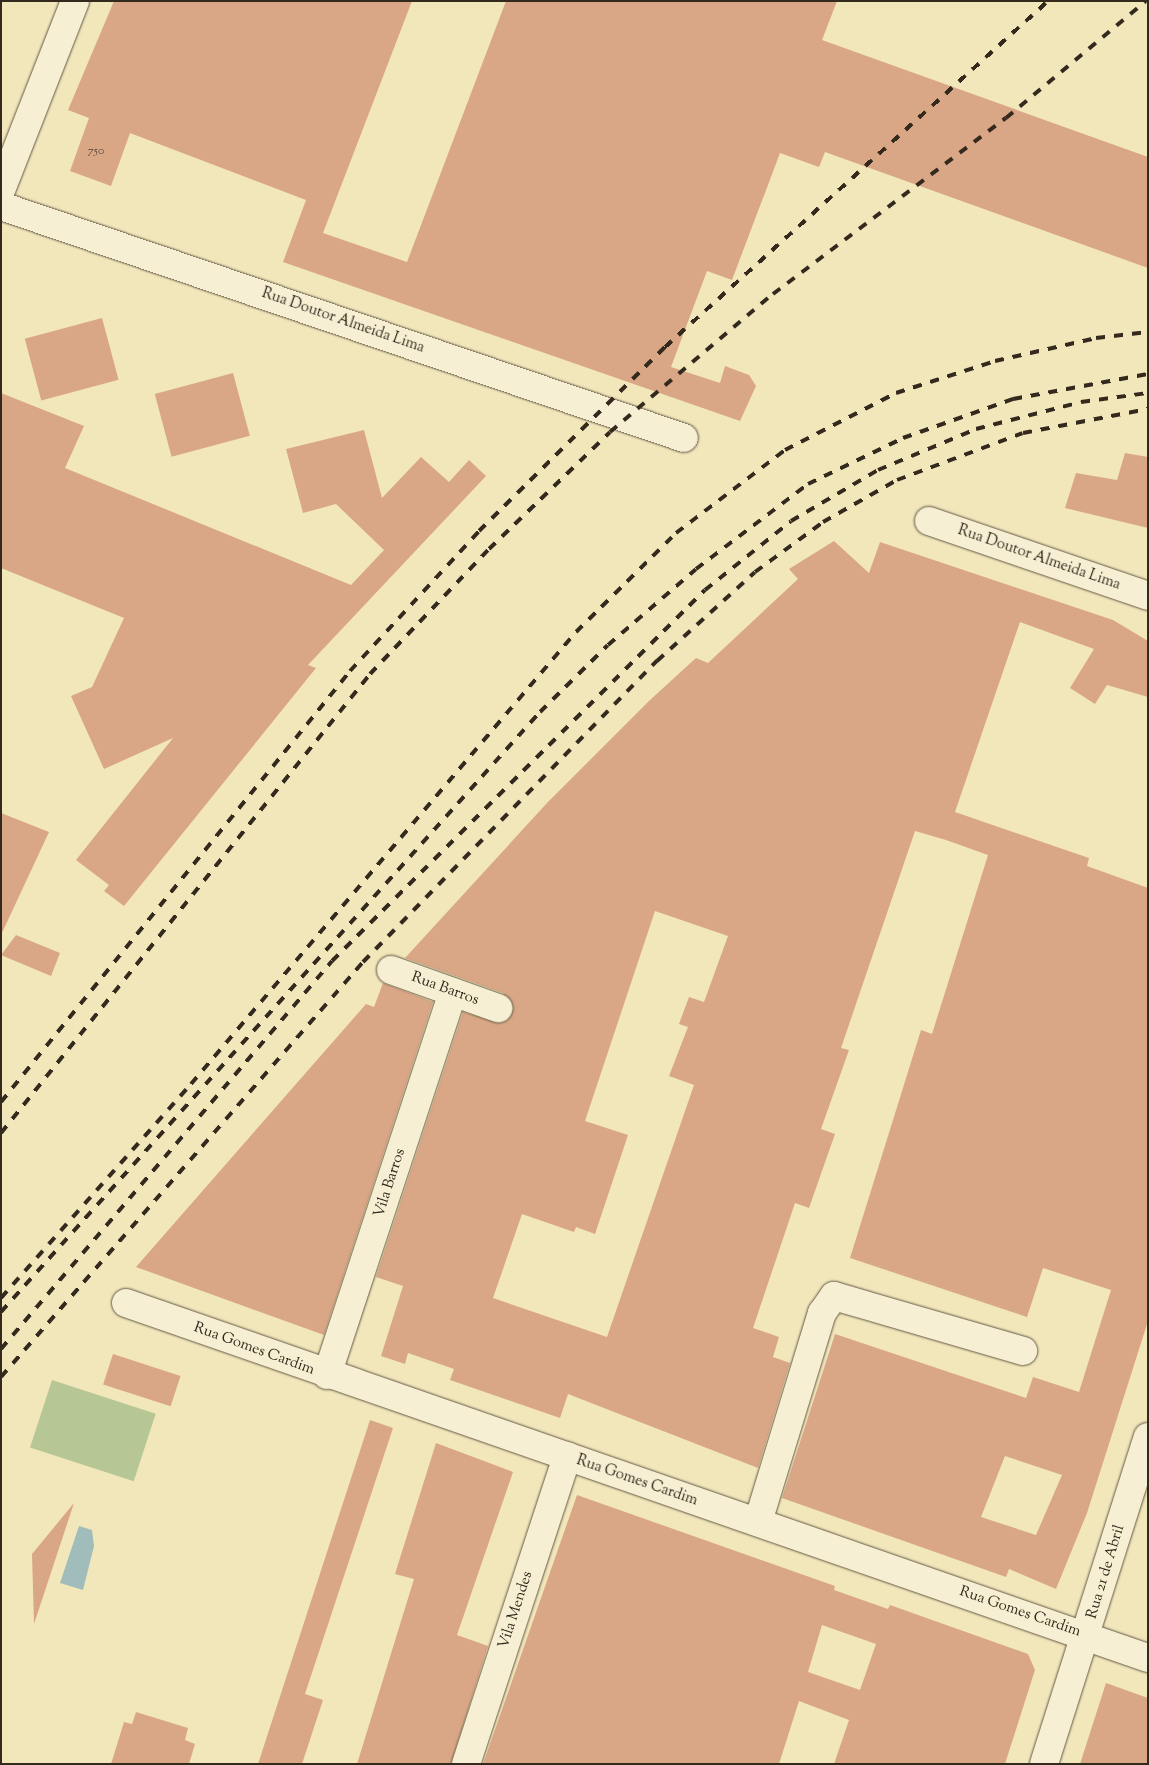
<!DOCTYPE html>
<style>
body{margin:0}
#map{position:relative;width:1149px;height:1765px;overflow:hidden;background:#f2e6bb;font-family:"Sorts Mill Goudy",serif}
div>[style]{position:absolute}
.green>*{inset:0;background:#b6c694;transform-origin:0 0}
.water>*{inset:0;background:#a0bdbb}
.building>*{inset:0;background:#daa786;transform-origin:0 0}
.roads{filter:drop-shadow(0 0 1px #635844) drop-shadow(0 0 1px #635844)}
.minor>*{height:28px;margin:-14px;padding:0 14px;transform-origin:14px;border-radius:14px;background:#f7efd3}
.rail>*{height:4px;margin-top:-2px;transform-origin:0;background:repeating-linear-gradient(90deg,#33291d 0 9px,transparent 0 18px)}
span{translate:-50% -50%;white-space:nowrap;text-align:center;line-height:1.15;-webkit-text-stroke:5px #f7efd3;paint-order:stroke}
.number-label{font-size:12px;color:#5d4837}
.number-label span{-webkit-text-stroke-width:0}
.street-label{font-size:15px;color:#33291d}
.frame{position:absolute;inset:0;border:2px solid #33291d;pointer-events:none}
</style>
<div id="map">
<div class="green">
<i style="left:52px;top:1380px;width:109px;height:71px;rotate:18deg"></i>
</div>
<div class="water">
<i style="clip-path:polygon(79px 1526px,92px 1530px,94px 1546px,83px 1590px,60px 1583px)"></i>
</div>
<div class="building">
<i style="clip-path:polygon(114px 1px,412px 1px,323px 233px,407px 262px,506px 1px,837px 1px,822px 40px,1148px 157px,1148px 268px,825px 152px,819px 167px,780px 153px,732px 280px,707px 271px,671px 367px,720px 383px,725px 366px,749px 375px,756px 386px,740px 421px,283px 262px,306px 200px,130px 133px,111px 186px,70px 171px,89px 118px,68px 110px)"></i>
<i style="left:102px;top:318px;width:64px;height:80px;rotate:75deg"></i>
<i style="left:233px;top:373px;width:65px;height:81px;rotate:75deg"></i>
<i style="clip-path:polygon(1px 393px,84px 426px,65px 468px,351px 585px,384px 550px,336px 504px,303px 513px,286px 449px,364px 430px,382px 498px,421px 457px,449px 482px,469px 460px,486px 476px,308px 665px,316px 668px,124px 906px,104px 891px,109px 885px,76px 860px,173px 738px,104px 769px,71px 696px,92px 687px,124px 618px,1px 568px)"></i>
<i style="clip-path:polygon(1125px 453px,1148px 457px,1148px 528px,1065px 508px,1076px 473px,1117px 480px)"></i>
<i style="clip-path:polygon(evenodd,834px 541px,869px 573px,880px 542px,1113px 620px,1148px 641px,1148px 697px,1107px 685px,1095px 704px,1070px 688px,1094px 649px,1020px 622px,955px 812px,1089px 858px,1087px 866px,1148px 888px,1148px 1321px,1087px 1513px,1056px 1589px,1009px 1569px,1006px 1577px,782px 1498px,835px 1334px,1026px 1398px,1033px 1377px,1079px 1392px,1111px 1290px,1043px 1268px,1027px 1317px,850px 1258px,921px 1030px,932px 1034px,988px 855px,946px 840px,915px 831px,841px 1048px,849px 1050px,821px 1129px,835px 1134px,809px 1208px,795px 1203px,753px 1328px,779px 1337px,773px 1357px,790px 1363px,758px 1468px,568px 1394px,560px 1418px,450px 1380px,454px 1369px,408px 1353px,405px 1364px,381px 1356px,403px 1286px,376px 1277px,463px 1012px,500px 1023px,508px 1020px,513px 1006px,503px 993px,405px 958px,547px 803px,650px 700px,696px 658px,708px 663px,798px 579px,789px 569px,834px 541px,655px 911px,728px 936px,704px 1002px,689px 997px,679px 1024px,688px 1027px,669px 1076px,694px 1085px,607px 1337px,493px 1298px,522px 1214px,574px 1232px,576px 1227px,595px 1234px,628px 1135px,585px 1121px,655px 911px,834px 541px,1005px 1456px,1062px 1475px,1036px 1535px,981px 1517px,1005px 1456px)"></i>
<i style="clip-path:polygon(1px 813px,49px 832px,1px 935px)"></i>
<i style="clip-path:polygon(16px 935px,60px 953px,51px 976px,1px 955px)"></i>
<i style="clip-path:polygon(383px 983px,433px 1002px,324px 1335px,136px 1267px,366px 1004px,374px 1007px)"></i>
<i style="left:113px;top:1354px;width:71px;height:32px;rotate:18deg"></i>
<i style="clip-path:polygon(370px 1420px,393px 1428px,305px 1694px,323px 1700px,302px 1764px,258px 1764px)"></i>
<i style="clip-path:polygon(436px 1443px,513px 1472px,457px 1635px,488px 1646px,451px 1764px,357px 1764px,414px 1579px,395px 1574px)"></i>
<i style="clip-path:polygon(evenodd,577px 1495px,835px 1586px,834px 1590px,888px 1609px,890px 1605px,1028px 1654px,1035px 1670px,1005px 1764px,834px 1764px,849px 1720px,799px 1701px,779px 1764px,483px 1764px,577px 1495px,822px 1625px,876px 1644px,860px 1690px,808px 1672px,822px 1625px)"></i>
<i style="clip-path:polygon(74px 1503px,34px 1624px,32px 1554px)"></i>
<i style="clip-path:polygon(1106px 1683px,1148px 1698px,1148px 1764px,1080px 1764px)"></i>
<i style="clip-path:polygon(136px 1712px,188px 1728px,185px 1740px,195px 1744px,189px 1764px,111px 1764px,124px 1722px,132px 1724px)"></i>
</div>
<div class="roads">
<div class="minor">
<i style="left:1px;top:190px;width:203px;rotate:-68.6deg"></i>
<i style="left:1px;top:206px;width:721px;rotate:18.76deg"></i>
<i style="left:929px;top:521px;width:231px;rotate:18.9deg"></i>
<i style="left:391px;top:970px;width:114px;rotate:19.6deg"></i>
<i style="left:126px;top:1303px;width:1082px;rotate:19.16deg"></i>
<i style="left:327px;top:1375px;width:403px;rotate:-71.8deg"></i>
<i style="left:758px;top:1522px;width:219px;rotate:-73deg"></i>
<i style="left:822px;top:1313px;width:21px;rotate:-55deg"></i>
<i style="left:834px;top:1296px;width:197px;rotate:16.2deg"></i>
<i style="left:466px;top:1764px;width:324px;rotate:-71.8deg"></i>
<i style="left:1044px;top:1764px;width:343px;rotate:-72.4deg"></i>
</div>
</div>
<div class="rail">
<i style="left:1px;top:1102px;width:555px;rotate:-51deg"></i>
<i style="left:350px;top:671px;width:190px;rotate:-47.3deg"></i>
<i style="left:479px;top:531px;width:262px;rotate:-44.7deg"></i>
<i style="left:665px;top:347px;width:516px;rotate:-42.09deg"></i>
<i style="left:1px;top:1133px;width:589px;rotate:-51.2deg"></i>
<i style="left:370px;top:674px;width:173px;rotate:-46.4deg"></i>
<i style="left:489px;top:549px;width:168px;rotate:-44deg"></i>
<i style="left:610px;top:432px;width:214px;rotate:-40.3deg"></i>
<i style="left:773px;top:294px;width:292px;rotate:-37.1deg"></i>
<i style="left:1006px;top:118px;width:182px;rotate:-39.9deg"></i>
<i style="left:1px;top:1298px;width:286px;rotate:-48.4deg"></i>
<i style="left:191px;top:1084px;width:594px;rotate:-49.58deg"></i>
<i style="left:576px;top:632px;width:141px;rotate:-44.7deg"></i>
<i style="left:676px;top:533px;width:137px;rotate:-37.3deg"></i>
<i style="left:785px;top:450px;width:125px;rotate:-27.2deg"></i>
<i style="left:896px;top:393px;width:104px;rotate:-17.9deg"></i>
<i style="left:995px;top:361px;width:104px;rotate:-12.8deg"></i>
<i style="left:1096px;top:338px;width:52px;rotate:-6.6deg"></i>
<i style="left:1px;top:1312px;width:807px;rotate:-48.07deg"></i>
<i style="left:540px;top:712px;width:95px;rotate:-44.6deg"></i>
<i style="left:608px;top:645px;width:116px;rotate:-40.8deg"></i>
<i style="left:696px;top:569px;width:141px;rotate:-37.2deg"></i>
<i style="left:808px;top:484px;width:106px;rotate:-25.8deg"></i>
<i style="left:903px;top:438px;width:117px;rotate:-19.5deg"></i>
<i style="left:1013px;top:399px;width:137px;rotate:-10.5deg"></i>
<i style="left:1px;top:1349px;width:510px;rotate:-49.53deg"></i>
<i style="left:332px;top:961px;width:526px;rotate:-44.85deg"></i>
<i style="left:705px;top:590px;width:110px;rotate:-38.7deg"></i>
<i style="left:791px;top:521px;width:101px;rotate:-30.4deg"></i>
<i style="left:878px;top:470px;width:106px;rotate:-22.7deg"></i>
<i style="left:976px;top:429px;width:108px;rotate:-14.4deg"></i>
<i style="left:1081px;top:402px;width:68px;rotate:-7.7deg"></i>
<i style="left:1px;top:1377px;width:551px;rotate:-48.9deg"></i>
<i style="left:363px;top:962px;width:421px;rotate:-45.7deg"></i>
<i style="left:657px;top:661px;width:132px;rotate:-42.2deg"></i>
<i style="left:755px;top:572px;width:84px;rotate:-36.3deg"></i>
<i style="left:823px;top:522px;width:85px;rotate:-29.6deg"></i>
<i style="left:897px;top:480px;width:134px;rotate:-20.5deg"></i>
<i style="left:1023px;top:433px;width:127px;rotate:-10.9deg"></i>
</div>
<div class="number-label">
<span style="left:96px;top:152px">750</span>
</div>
<div class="street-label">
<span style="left:343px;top:321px;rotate:19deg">Rua Doutor Almeida Lima</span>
<span style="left:1039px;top:558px;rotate:19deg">Rua Doutor Almeida Lima</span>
<span style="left:445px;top:989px;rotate:20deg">Rua Barros</span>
<span style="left:390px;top:1183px;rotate:-72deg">Vila Barros</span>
<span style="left:254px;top:1349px;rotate:20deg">Rua Gomes Cardim</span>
<span style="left:637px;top:1481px;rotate:19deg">Rua Gomes Cardim</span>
<span style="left:1106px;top:1572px;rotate:-73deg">Rua 21 de Abril</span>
<span style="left:516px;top:1610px;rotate:-72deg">Vila Mendes</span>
<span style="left:1020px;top:1612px;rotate:19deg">Rua Gomes Cardim</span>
</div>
<div class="frame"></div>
</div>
